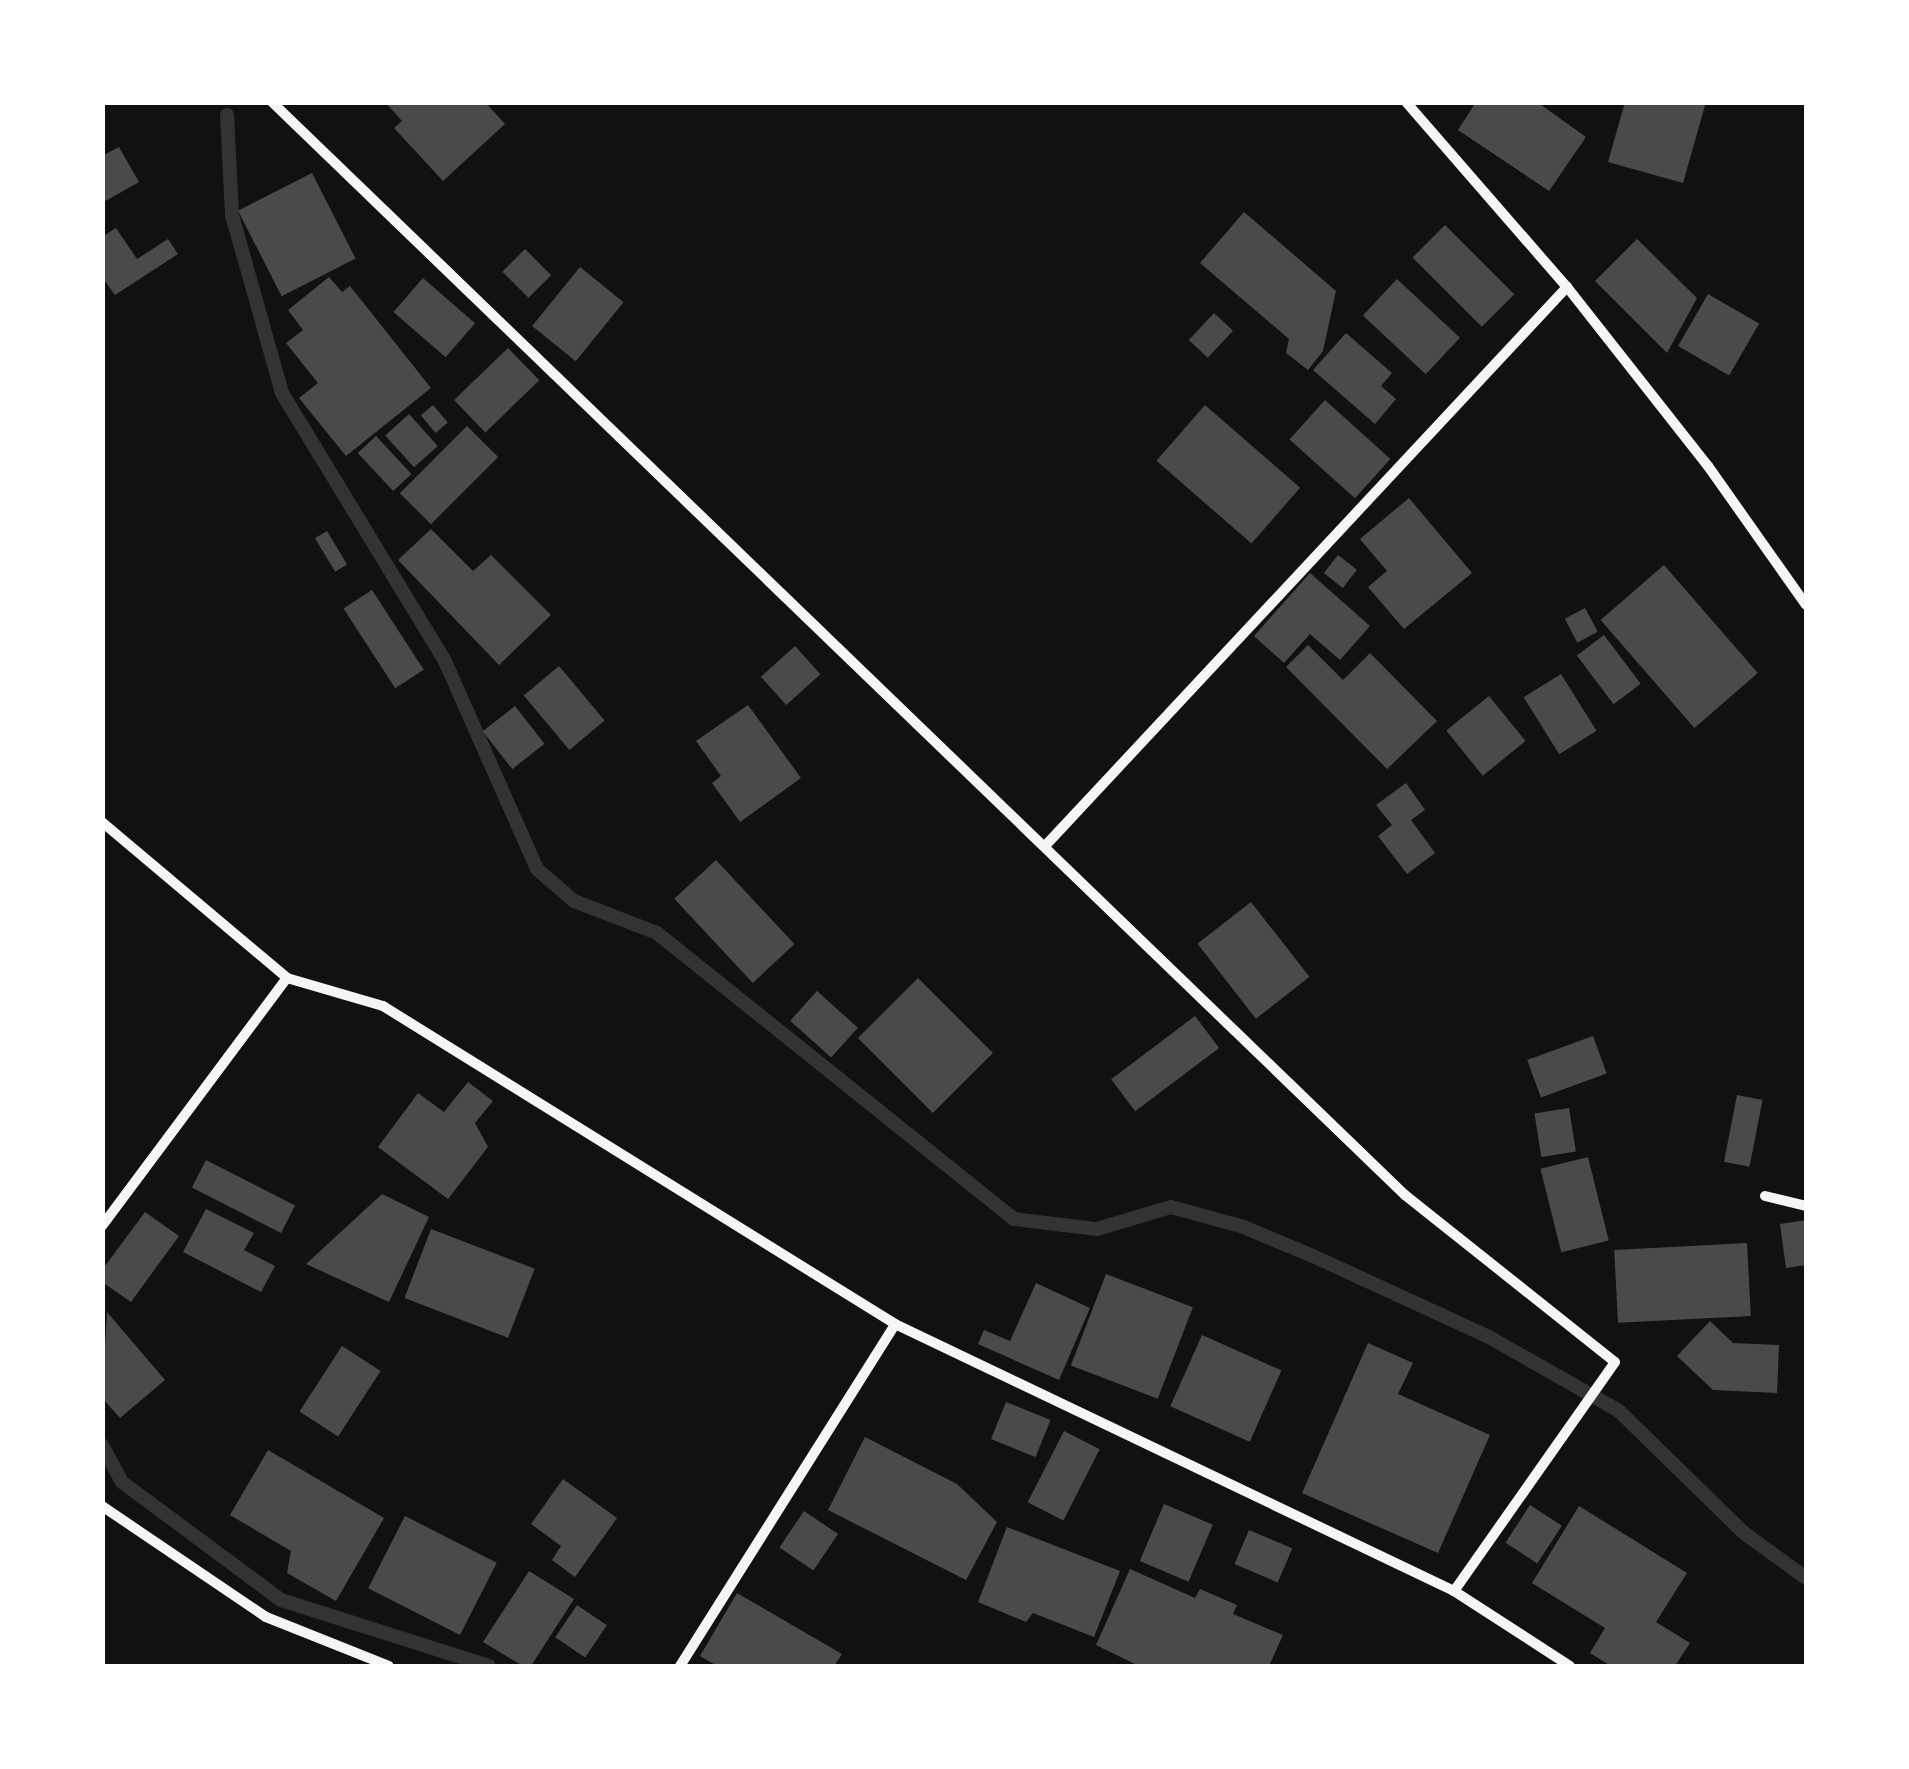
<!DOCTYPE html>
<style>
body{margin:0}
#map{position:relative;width:1909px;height:1769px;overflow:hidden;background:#111;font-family:Helvetica,sans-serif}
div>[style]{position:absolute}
.stream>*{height:14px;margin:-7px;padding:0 7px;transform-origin:7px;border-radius:7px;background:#333}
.building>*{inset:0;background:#4a4a4a;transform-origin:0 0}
.minor>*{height:10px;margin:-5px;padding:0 5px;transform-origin:5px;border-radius:5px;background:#f5f5f5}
span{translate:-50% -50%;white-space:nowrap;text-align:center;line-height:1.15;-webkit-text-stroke:8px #fff;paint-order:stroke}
.frame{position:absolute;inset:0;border:105px solid #fff;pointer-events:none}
</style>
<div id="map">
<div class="stream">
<i style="left:227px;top:115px;width:100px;rotate:87.1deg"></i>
<i style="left:232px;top:215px;width:185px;rotate:74.3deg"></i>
<i style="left:282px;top:393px;width:311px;rotate:58.7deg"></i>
<i style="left:444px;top:659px;width:230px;rotate:66.1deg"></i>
<i style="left:537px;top:869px;width:49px;rotate:40.9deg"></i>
<i style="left:574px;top:901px;width:89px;rotate:21.1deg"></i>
<i style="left:657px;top:933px;width:457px;rotate:38.7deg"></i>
<i style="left:1014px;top:1219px;width:84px;rotate:6.9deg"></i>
<i style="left:1097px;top:1229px;width:77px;rotate:-16.6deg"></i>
<i style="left:1171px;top:1207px;width:73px;rotate:15.2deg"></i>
<i style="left:1241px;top:1226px;width:78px;rotate:22.6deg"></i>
<i style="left:1313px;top:1256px;width:194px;rotate:24.7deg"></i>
<i style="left:1489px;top:1337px;width:150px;rotate:29.6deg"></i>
<i style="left:1619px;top:1411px;width:175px;rotate:44.3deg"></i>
<i style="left:1744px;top:1533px;width:77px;rotate:36deg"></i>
<i style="left:102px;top:1445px;width:42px;rotate:61.6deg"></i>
<i style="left:122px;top:1482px;width:198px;rotate:36.6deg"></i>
<i style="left:281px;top:1600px;width:218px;rotate:17.6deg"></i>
</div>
<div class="building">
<i style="clip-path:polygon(385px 102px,485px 102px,505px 124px,443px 181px,394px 128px,402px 121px)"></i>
<i style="clip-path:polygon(1476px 102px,1537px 102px,1586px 137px,1549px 191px,1458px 130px)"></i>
<i style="clip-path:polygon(1625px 102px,1706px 102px,1683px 183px,1608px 162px)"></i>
<i style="clip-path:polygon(119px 147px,139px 182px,102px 203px,102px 156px)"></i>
<i style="left:312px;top:173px;width:96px;height:83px;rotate:63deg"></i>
<i style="clip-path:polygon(1244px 212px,1336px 291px,1323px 351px,1308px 370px,1286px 353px,1289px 339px,1200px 263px)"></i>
<i style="left:1445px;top:225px;width:98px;height:46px;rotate:45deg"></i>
<i style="clip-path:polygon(116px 228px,137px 259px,168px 239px,178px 254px,115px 295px,102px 277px,102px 237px)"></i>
<i style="clip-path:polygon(1637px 239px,1697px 298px,1667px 353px,1595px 281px)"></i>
<i style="left:525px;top:249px;width:37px;height:32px;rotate:45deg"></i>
<i style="left:580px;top:267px;width:56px;height:76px;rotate:39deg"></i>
<i style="clip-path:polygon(329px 277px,342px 292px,350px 286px,431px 388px,346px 456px,299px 398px,318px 383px,286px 343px,303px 330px,288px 310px)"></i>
<i style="left:423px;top:278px;width:69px;height:45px;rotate:41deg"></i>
<i style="left:1397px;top:279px;width:86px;height:50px;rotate:43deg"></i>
<i style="left:1708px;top:294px;width:59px;height:60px;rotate:30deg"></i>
<i style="left:1214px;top:313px;width:26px;height:37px;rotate:43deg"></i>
<i style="clip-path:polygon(1346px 333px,1392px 373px,1381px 386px,1396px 399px,1375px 424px,1313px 370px)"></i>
<i style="left:508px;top:348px;width:45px;height:75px;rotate:46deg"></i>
<i style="left:1325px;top:400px;width:88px;height:53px;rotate:42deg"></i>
<i style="left:433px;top:405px;width:23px;height:16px;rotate:50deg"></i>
<i style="left:1205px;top:405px;width:126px;height:74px;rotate:41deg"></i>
<i style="left:409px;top:414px;width:43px;height:32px;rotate:48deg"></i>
<i style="left:467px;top:426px;width:44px;height:95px;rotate:45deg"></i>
<i style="left:376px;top:436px;width:52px;height:25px;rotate:47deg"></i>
<i style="clip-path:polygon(1409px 498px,1472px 573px,1404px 629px,1368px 587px,1387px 571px,1360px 539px)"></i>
<i style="clip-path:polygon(431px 529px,473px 571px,491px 555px,551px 615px,499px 665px,398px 560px)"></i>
<i style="left:327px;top:531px;width:39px;height:14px;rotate:59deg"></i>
<i style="left:1338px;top:555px;width:24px;height:23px;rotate:38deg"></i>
<i style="left:1664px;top:565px;width:143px;height:84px;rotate:49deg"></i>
<i style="clip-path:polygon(1310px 573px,1370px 626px,1340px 660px,1310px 634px,1284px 663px,1254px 636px)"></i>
<i style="left:372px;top:590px;width:95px;height:34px;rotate:57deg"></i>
<i style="left:1585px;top:608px;width:27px;height:23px;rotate:62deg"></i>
<i style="left:1604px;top:635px;width:61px;height:34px;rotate:53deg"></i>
<i style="clip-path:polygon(1308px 645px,1343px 680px,1370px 653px,1437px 721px,1387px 769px,1286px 667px)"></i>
<i style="left:795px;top:646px;width:38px;height:46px;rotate:48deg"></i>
<i style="left:559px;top:666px;width:71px;height:46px;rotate:50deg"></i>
<i style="left:1561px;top:674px;width:67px;height:44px;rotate:58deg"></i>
<i style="left:1489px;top:696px;width:58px;height:55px;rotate:51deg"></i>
<i style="clip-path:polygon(748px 705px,801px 778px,740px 822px,712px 783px,721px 776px,696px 741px)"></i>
<i style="left:515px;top:706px;width:48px;height:41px;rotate:52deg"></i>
<i style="clip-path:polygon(1406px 783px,1425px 810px,1411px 820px,1435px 853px,1407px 874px,1378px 836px,1392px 825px,1376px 805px)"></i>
<i style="left:716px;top:860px;width:115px;height:57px;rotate:47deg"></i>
<i style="left:1251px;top:902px;width:95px;height:68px;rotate:52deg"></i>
<i style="left:918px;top:978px;width:106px;height:85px;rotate:45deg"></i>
<i style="left:817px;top:991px;width:55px;height:40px;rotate:42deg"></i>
<i style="left:1195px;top:1016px;width:40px;height:105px;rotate:53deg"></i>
<i style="left:1593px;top:1036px;width:40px;height:70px;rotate:70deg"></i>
<i style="clip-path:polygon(468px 1082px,493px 1101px,475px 1123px,488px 1147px,448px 1199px,378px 1147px,418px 1093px,444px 1112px)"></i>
<i style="left:1737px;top:1095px;width:26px;height:68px;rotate:11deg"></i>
<i style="left:1569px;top:1108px;width:44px;height:35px;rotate:81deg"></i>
<i style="left:1588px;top:1157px;width:86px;height:49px;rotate:76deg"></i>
<i style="left:206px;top:1160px;width:100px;height:31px;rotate:27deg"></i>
<i style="clip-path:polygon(382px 1194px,429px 1217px,389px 1302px,306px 1264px)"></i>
<i style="clip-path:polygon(206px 1209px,254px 1233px,244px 1250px,275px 1266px,261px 1292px,183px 1252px)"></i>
<i style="clip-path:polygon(145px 1212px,179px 1236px,131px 1302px,102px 1282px,102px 1270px)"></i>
<i style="clip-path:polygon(1806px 1220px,1806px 1265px,1786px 1268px,1780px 1224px)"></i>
<i style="left:431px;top:1229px;width:111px;height:74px;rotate:21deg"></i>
<i style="left:1747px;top:1243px;width:73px;height:133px;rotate:87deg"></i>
<i style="left:1106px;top:1274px;width:93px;height:98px;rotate:21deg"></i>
<i style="clip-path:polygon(1036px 1283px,1090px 1308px,1059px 1380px,978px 1344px,984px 1330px,1010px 1341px)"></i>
<i style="clip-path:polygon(107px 1312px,165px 1380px,120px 1418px,102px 1398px)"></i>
<i style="clip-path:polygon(1710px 1321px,1733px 1343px,1779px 1345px,1777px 1393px,1713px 1390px,1677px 1356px)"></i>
<i style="left:1202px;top:1335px;width:87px;height:78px;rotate:24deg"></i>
<i style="clip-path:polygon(1368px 1343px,1413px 1363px,1398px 1394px,1490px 1435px,1438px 1553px,1302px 1493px)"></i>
<i style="left:342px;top:1346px;width:46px;height:78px;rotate:33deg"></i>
<i style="left:1006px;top:1402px;width:48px;height:40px;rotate:22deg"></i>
<i style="left:1064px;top:1431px;width:40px;height:80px;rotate:27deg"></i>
<i style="clip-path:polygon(865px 1437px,957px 1484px,997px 1522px,966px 1580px,828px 1510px)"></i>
<i style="clip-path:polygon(268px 1450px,384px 1518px,336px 1601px,287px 1573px,291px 1551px,230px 1515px)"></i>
<i style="clip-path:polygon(563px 1479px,617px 1518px,575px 1577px,552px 1560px,561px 1546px,531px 1524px)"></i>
<i style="left:1164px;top:1504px;width:53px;height:62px;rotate:23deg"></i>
<i style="left:1530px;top:1505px;width:38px;height:45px;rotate:33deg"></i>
<i style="clip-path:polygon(1579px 1506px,1687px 1573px,1656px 1622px,1690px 1643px,1675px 1666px,1611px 1666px,1590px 1653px,1605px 1628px,1532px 1583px)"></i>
<i style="left:804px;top:1511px;width:41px;height:44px;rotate:34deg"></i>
<i style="left:405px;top:1516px;width:103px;height:81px;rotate:27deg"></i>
<i style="clip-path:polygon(1007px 1527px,1120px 1571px,1094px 1637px,1033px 1613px,1026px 1622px,978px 1602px)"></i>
<i style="left:1249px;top:1530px;width:47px;height:37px;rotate:23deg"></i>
<i style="clip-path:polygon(1130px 1569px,1195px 1598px,1200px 1589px,1237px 1605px,1233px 1614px,1283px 1635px,1269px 1666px,1139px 1666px,1096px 1645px)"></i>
<i style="clip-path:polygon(529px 1571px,574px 1599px,531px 1666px,523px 1666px,483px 1642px)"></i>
<i style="clip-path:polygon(737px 1593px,842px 1654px,834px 1666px,717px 1666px,700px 1656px)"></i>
<i style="left:577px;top:1605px;width:36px;height:39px;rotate:34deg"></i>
</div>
<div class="minor">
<i style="left:272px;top:102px;width:1574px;rotate:43.97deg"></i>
<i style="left:1405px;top:1195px;width:268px;rotate:38.5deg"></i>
<i style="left:1615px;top:1362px;width:280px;rotate:125.1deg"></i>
<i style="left:1406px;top:102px;width:245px;rotate:49deg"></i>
<i style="left:1567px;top:287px;width:228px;rotate:51.8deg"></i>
<i style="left:1708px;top:466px;width:170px;rotate:54.8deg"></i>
<i style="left:102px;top:822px;width:242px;rotate:40.1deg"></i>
<i style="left:287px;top:978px;width:100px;rotate:16.3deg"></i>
<i style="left:383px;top:1006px;width:603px;rotate:31.84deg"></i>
<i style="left:1045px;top:846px;width:765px;rotate:-46.96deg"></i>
<i style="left:1765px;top:1196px;width:42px;rotate:13.7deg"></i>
<i style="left:102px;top:1226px;width:309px;rotate:-53.3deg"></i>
<i style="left:102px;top:1506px;width:198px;rotate:34.1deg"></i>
<i style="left:266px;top:1617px;width:132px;rotate:21.7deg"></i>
<i style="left:680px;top:1666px;width:404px;rotate:-57.8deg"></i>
<i style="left:895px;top:1324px;width:619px;rotate:25.53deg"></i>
<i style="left:1454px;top:1591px;width:138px;rotate:32.9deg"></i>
</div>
<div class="frame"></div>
</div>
